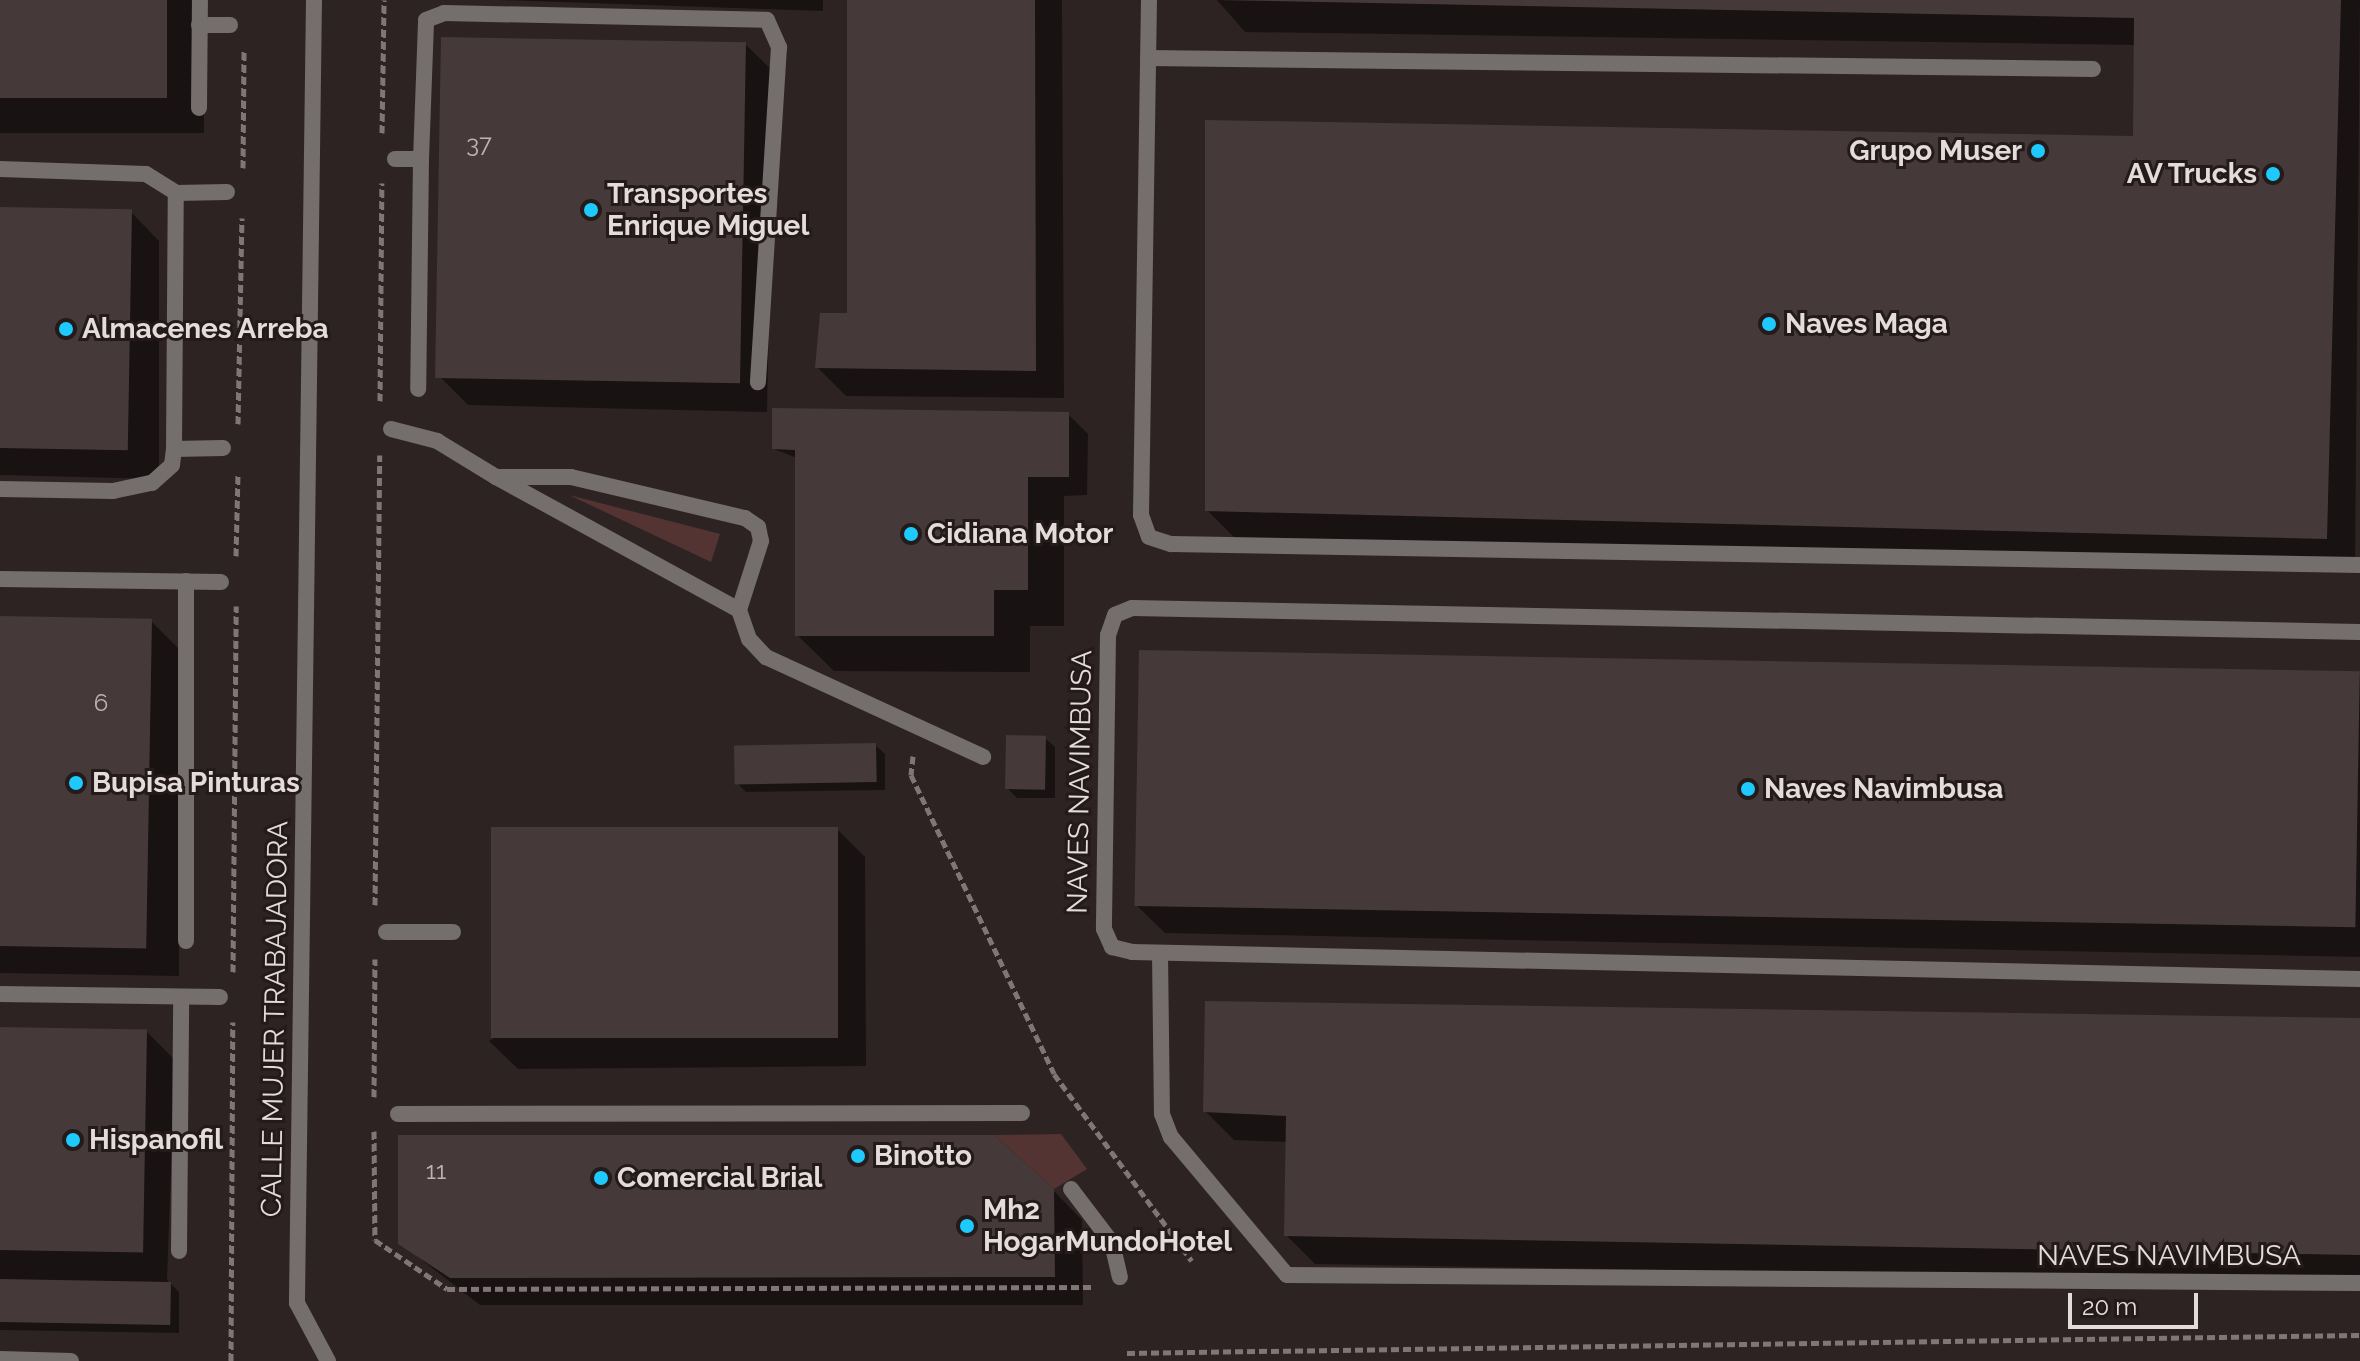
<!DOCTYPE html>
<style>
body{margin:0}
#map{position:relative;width:2360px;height:1361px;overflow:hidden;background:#2e2323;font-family:Raleway,sans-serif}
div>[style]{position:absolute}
.green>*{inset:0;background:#533432}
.shadow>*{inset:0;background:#0007;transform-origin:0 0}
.building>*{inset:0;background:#453a39;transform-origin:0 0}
.path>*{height:5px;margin-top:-2.5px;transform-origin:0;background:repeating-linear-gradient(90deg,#807676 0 8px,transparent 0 12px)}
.lane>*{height:16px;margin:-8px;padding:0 8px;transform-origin:8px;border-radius:8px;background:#746e6d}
.street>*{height:16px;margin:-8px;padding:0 8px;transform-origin:8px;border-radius:8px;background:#746e6d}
.dots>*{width:22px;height:22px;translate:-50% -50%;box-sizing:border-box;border:4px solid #241a19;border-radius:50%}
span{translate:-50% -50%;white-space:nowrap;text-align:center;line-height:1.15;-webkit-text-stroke:6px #241a19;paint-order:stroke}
.number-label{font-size:24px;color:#bcb4b3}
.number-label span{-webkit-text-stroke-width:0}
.poi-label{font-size:28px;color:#e4dcdc;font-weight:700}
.right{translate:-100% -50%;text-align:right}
.left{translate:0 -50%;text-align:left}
.street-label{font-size:28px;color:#e4dcdc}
.scale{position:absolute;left:2068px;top:1293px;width:130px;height:36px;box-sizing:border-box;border:4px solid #e4dcdc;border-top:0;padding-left:10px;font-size:24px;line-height:28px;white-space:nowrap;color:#e4dcdc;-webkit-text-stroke:6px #241a19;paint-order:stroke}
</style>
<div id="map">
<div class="green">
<i style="clip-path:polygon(569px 495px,720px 534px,711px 562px)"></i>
<i style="clip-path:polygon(1061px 1134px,1087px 1169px,1054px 1189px,994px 1135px)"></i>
</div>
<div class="shadow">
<i style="left:0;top:0;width:204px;height:133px"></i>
<i style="clip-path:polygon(498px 0,823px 0,823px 11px)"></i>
<i style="clip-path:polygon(849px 0,1062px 0,1064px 398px,846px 396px,817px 367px,848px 314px)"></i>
<i style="clip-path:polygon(1217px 0,2360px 0,2355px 567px,1236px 539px,1207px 510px,2135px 138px,2136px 45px,1245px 32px)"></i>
<i style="clip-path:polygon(745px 44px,774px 72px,767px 412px,468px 405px,440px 377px)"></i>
<i style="clip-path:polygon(0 209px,131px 212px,159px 241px,159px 479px,0 475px)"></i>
<i style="clip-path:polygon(1068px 414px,1088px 434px,1087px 495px,1064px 496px,1064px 626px,1030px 626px,1030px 672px,834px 671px,797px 635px,797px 458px,774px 449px)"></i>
<i style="clip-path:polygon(0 618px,151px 621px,180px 650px,179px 976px,0 973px)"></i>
<i style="clip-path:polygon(2360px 675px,2360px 957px,1165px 933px,1136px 905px)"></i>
<i style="clip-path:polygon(1045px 738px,1055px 747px,1055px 798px,1017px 798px,1008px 789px)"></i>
<i style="clip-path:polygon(875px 745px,885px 754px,885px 790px,746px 792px,737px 783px)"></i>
<i style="clip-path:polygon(837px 829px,865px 857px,866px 1066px,518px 1069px,489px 1041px)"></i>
<i style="clip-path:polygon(2360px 1020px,2360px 1282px,1315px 1264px,1286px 1235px,1287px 1142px,1234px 1140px,1205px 1111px)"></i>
<i style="clip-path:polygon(0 1029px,146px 1031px,175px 1060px,167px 1280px,179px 1292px,179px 1333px,0 1330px)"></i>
<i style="clip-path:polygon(1053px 1190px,1082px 1220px,1083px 1305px,480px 1305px,400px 1243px)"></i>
</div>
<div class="building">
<i style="left:0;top:0;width:167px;height:98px"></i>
<i style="clip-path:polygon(847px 0,1035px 0,1036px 371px,815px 368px,820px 313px,847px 313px)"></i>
<i style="clip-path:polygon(1215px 0,2341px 0,2327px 539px,1205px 511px,1205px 120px,2133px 136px,2134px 18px)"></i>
<i style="left:441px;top:37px;width:305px;height:341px;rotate:1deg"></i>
<i style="left:0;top:207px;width:132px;height:241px;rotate:1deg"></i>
<i style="clip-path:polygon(772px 408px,1069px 412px,1069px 477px,1028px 477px,1028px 590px,994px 590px,994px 636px,795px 636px,795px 450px,772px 449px)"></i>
<i style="left:0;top:616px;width:152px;height:330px;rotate:1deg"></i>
<i style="left:1139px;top:650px;width:1221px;height:256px;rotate:1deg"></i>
<i style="left:1006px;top:735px;width:40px;height:54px;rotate:1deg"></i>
<i style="left:876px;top:743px;width:39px;height:142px;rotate:89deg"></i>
<i style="left:838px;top:827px;width:211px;height:347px;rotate:90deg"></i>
<i style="clip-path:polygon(1205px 1001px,2360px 1018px,2360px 1255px,1284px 1236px,1286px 1116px,1203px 1112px)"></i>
<i style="left:0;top:1027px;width:147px;height:223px;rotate:1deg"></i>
<i style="clip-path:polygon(398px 1135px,994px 1135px,1054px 1189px,1055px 1277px,450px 1278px,398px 1244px)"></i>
<i style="left:0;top:1279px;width:171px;height:43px;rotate:1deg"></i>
</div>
<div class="path">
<i style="left:382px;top:133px;width:133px;rotate:-89.1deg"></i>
<i style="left:243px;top:168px;width:118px;rotate:-89.5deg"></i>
<i style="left:380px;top:401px;width:218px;rotate:-89.5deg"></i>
<i style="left:238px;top:424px;width:206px;rotate:-88.9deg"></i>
<i style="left:236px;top:556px;width:82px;rotate:-88.6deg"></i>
<i style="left:913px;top:756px;width:19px;rotate:96deg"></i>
<i style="left:911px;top:775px;width:331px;rotate:64.4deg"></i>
<i style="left:1054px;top:1074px;width:232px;rotate:53.6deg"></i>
<i style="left:375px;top:905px;width:450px;rotate:-89.4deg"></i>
<i style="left:233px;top:972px;width:366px;rotate:-89.5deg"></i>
<i style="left:374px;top:1097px;width:138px;rotate:-89.6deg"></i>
<i style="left:374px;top:1131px;width:109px;rotate:89.5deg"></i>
<i style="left:375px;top:1240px;width:87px;rotate:34.2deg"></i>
<i style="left:447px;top:1289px;width:646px;rotate:-0.18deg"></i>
<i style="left:1127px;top:1353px;width:1233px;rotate:-0.84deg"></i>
<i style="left:231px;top:1361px;width:339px;rotate:-89.7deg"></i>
</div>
<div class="lane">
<i style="left:1149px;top:0;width:515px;rotate:90.89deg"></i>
<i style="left:1141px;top:515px;width:23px;rotate:70deg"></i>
<i style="left:1149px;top:537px;width:23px;rotate:18deg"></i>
<i style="left:1171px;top:544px;width:1189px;rotate:1.01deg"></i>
<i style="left:199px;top:25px;width:31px"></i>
<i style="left:1148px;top:58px;width:945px;rotate:0.67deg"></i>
<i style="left:199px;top:108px;width:108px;rotate:-89.5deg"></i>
<i style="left:395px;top:159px;width:26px"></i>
<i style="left:421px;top:159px;width:230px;rotate:90.7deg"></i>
<i style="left:421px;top:159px;width:139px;rotate:-87.9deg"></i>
<i style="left:426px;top:20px;width:19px;rotate:-21deg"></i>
<i style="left:444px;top:13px;width:323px;rotate:1.2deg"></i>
<i style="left:767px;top:20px;width:30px;rotate:66deg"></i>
<i style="left:779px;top:47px;width:336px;rotate:93.6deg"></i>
<i style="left:0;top:169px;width:146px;rotate:2deg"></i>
<i style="left:146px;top:174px;width:36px;rotate:32deg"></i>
<i style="left:391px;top:429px;width:48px;rotate:14.6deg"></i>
<i style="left:437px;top:441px;width:69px;rotate:31.4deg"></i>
<i style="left:496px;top:477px;width:75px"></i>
<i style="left:571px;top:477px;width:179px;rotate:13.3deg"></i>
<i style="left:745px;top:518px;width:16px;rotate:35deg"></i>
<i style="left:758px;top:527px;width:14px;rotate:78deg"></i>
<i style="left:761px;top:541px;width:72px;rotate:107.7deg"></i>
<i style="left:739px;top:610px;width:277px;rotate:-151.3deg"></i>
<i style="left:223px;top:448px;width:49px;rotate:178.8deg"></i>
<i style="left:174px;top:449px;width:256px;rotate:-89.6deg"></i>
<i style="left:176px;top:193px;width:51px;rotate:-1.1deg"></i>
<i style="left:0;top:489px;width:113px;rotate:1deg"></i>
<i style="left:113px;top:491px;width:40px;rotate:-12deg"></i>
<i style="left:152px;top:483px;width:27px;rotate:-42deg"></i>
<i style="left:172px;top:465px;width:16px;rotate:-83deg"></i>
<i style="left:0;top:579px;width:221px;rotate:0.8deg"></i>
<i style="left:186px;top:581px;width:360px;rotate:90deg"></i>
<i style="left:739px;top:610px;width:31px;rotate:71deg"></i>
<i style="left:749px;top:639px;width:25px;rotate:47deg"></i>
<i style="left:766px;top:657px;width:239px;rotate:24.7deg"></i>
<i style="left:2360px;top:632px;width:1228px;rotate:-178.88deg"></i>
<i style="left:1132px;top:608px;width:18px;rotate:158deg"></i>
<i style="left:1115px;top:615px;width:21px;rotate:109deg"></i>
<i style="left:1108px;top:635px;width:294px;rotate:90.8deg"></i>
<i style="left:1104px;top:929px;width:20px;rotate:66deg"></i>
<i style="left:1112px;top:947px;width:21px;rotate:14deg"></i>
<i style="left:1132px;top:952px;width:1228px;rotate:1.26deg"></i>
<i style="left:386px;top:932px;width:67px"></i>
<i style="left:1160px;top:953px;width:161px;rotate:89.3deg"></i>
<i style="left:1162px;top:1114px;width:25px;rotate:69deg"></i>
<i style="left:1171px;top:1137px;width:180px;rotate:50deg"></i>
<i style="left:1287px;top:1275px;width:1073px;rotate:0.43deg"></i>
<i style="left:0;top:994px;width:220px;rotate:0.8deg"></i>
<i style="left:398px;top:1114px;width:624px;rotate:-0.09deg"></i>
<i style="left:1071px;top:1189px;width:68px;rotate:52.8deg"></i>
<i style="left:1112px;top:1243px;width:35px;rotate:77deg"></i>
<i style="left:179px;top:1251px;width:254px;rotate:-89.5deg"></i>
<i style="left:0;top:1359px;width:71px;rotate:1.6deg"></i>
</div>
<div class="street">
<i style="left:314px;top:0;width:1303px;rotate:90.75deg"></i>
<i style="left:297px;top:1303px;width:66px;rotate:61.9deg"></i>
</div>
<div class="dots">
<i style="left:2038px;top:151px;background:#1ec9fd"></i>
<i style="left:2273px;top:174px;background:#1ec9fd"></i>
<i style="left:591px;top:210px;background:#1ec9fd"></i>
<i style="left:1769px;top:324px;background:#1ec9fd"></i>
<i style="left:66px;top:329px;background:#1ec9fd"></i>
<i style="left:911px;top:534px;background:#1ec9fd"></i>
<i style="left:76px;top:783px;background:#1ec9fd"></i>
<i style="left:1748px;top:789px;background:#1ec9fd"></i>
<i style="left:73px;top:1140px;background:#1ec9fd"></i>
<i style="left:858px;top:1156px;background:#1ec9fd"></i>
<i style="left:601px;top:1178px;background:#1ec9fd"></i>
<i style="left:967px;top:1226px;background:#1ec9fd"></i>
</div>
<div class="number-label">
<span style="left:479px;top:144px">37</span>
<span style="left:101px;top:703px">6</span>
<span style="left:436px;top:1171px">11</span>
</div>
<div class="poi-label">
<span class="right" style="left:2022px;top:151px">Grupo Muser</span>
<span class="right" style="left:2257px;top:174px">AV Trucks</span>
<span class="left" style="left:607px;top:210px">Transportes<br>Enrique Miguel</span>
<span class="left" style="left:1785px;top:324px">Naves Maga</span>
<span class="left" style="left:82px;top:329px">Almacenes Arreba</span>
<span class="left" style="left:927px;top:534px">Cidiana Motor</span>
<span class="left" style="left:92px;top:783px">Bupisa Pinturas</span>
<span class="left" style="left:1764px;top:789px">Naves Navimbusa</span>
<span class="left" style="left:89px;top:1140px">Hispanofil</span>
<span class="left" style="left:874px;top:1156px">Binotto</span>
<span class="left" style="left:617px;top:1178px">Comercial Brial</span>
<span class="left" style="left:983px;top:1226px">Mh2<br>HogarMundoHotel</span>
</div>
<div class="street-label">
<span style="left:1080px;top:782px;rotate:-89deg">NAVES NAVIMBUSA</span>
<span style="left:275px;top:1019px;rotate:-89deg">CALLE MUJER TRABAJADORA</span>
<span style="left:2169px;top:1256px">NAVES NAVIMBUSA</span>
</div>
<div class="scale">20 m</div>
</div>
